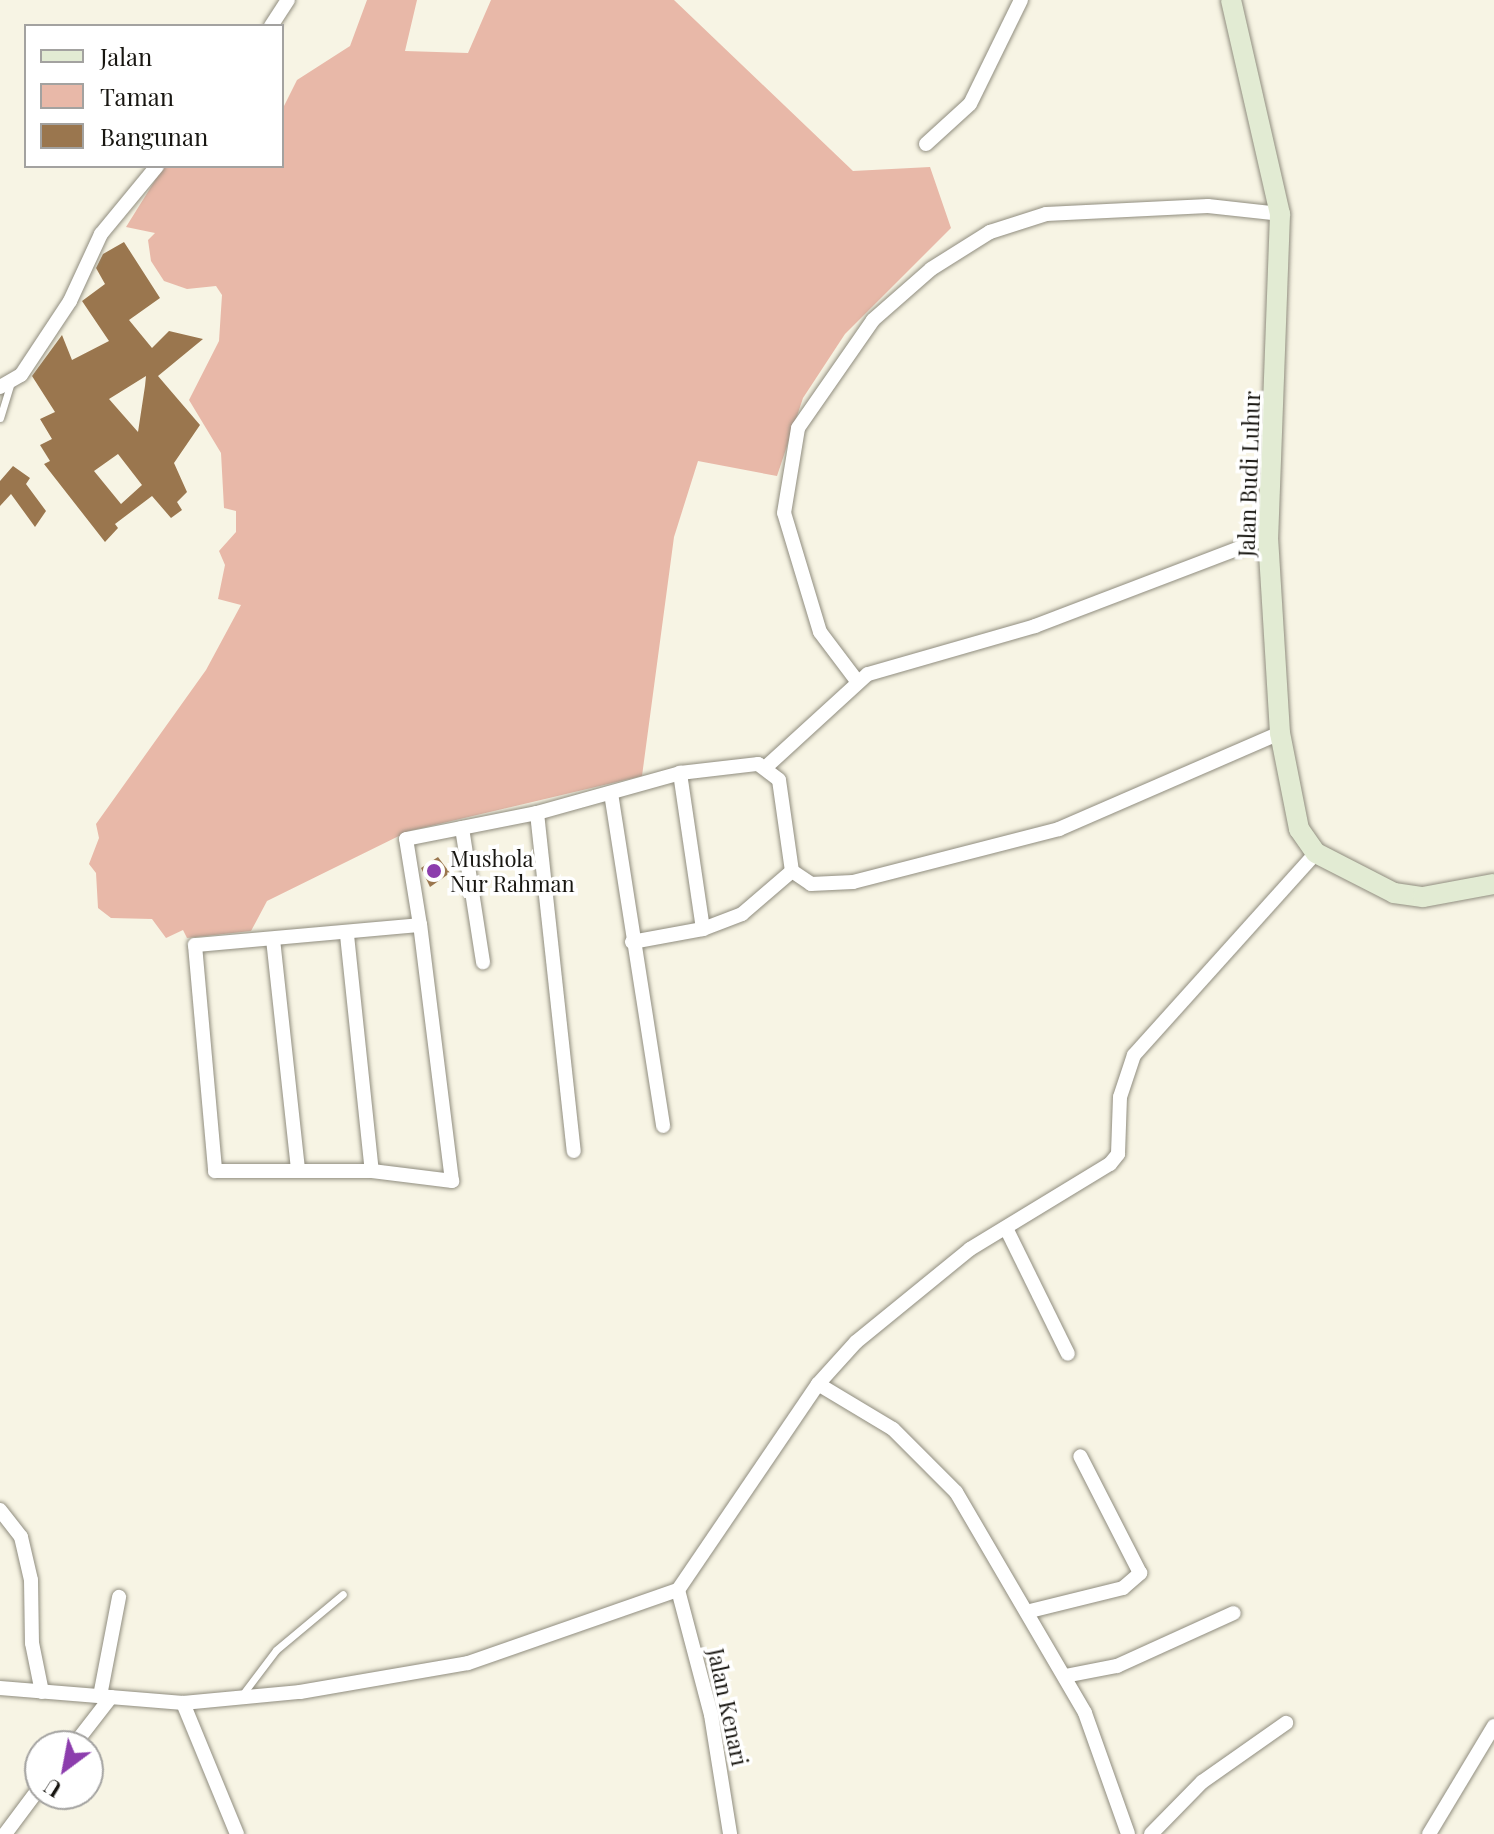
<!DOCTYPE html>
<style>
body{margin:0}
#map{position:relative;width:1494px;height:1834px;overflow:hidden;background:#f7f4e4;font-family:"Playfair Display",serif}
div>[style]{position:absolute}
.green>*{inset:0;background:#e8b8a8}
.building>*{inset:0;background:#9a764e}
.roads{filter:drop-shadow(0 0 2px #908d7f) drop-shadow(0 0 2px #908d7f)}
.service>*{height:7px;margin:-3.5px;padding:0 3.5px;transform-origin:3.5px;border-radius:3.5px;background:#fff}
.minor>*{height:14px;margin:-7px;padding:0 7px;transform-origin:7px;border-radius:7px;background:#fff}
.secondary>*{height:20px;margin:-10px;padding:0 10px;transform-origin:10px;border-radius:10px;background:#e2ebd3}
.dots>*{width:22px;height:22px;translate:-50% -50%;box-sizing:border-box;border:4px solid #fff;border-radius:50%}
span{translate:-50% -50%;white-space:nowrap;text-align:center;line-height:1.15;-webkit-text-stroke:7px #fff;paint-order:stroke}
.street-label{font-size:22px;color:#181611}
.poi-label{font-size:22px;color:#181611}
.left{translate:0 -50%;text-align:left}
.legend{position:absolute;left:24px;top:24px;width:260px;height:144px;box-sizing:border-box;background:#fff;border:2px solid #a3a2a0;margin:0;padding:10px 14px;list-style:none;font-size:24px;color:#181611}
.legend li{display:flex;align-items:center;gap:16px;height:40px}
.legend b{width:40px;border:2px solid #a3a2a0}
.north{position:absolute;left:24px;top:1730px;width:80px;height:80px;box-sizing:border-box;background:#fff;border:2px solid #a3a2a0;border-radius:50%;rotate:212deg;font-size:22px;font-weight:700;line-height:32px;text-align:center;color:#181611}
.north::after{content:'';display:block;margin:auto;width:28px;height:36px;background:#8c3dad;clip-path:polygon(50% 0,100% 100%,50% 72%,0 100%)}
</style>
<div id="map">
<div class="green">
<i style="clip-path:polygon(367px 0,417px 0,405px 51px,468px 53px,491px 0,674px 0,853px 171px,930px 167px,951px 228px,845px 334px,803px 398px,777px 476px,698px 461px,674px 537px,642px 776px,409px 831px,267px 901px,251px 931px,187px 938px,183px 930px,166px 938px,152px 919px,111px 918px,98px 908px,96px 873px,89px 864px,99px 838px,96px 824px,206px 670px,241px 605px,218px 599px,225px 565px,219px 551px,236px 532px,236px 511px,224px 508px,221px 453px,189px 400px,219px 341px,222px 295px,216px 286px,187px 289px,164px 281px,151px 261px,148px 240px,155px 233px,126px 227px,164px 166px,282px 166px,282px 110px,297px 80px,350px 46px)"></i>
</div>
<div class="building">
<i style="clip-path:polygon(evenodd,124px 242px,160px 298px,129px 320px,152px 348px,169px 331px,203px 339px,158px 376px,200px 425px,174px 463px,187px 492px,177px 502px,182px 510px,171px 518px,152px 496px,115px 524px,118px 528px,105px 542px,44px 464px,50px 461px,40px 445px,52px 439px,40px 419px,55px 412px,32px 376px,62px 335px,72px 360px,109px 341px,82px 301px,105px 284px,96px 268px,103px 254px,124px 242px,146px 376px,145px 386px,138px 432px,109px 399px,146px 376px,124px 242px,118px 454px,142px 485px,121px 504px,94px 471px,118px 454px)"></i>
<i style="clip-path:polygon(13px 466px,30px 478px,26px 484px,46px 511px,35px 527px,11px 494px,0 506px,0 481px)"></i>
<i style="clip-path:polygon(438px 857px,450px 873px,430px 887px,421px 868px)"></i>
</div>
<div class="roads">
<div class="service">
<i style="left:0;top:418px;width:34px;rotate:-73deg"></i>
<i style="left:242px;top:1695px;width:56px;rotate:-52.9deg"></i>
<i style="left:276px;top:1650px;width:87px;rotate:-39.9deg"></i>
</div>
<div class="minor">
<i style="left:271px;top:26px;width:31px;rotate:-57deg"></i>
<i style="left:926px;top:144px;width:59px;rotate:-42.3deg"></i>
<i style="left:970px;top:104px;width:116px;rotate:-63.9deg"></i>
<i style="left:0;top:387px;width:24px;rotate:-30deg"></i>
<i style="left:21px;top:375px;width:89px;rotate:-56.5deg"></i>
<i style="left:70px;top:301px;width:74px;rotate:-65.2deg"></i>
<i style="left:101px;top:234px;width:88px;rotate:-50.5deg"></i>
<i style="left:857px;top:681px;width:61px;rotate:-127.1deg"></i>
<i style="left:820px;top:632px;width:124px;rotate:-106.8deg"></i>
<i style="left:784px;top:513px;width:86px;rotate:-80.6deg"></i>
<i style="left:798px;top:428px;width:131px;rotate:-55.2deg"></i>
<i style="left:873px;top:320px;width:77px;rotate:-41.3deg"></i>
<i style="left:931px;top:269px;width:70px;rotate:-32.1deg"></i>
<i style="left:990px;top:232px;width:59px;rotate:-17.8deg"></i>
<i style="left:1046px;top:214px;width:162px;rotate:-2.8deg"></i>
<i style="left:1208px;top:206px;width:72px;rotate:6.3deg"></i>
<i style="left:766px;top:767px;width:138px;rotate:-42.4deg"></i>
<i style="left:868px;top:674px;width:174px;rotate:-16deg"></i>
<i style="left:1035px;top:626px;width:249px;rotate:-20.9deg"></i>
<i style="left:611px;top:793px;width:337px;rotate:81.1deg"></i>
<i style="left:537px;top:813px;width:340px;rotate:83.8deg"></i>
<i style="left:462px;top:828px;width:136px;rotate:81.1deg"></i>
<i style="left:420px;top:925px;width:226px;rotate:174.9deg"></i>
<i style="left:195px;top:945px;width:227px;rotate:84.9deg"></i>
<i style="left:215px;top:1171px;width:157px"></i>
<i style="left:372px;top:1171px;width:81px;rotate:7.1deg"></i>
<i style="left:452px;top:1181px;width:258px;rotate:-97.1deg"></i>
<i style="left:420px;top:925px;width:87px;rotate:-99.2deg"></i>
<i style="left:406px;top:839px;width:134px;rotate:-11.2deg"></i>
<i style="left:537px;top:813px;width:148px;rotate:-15.6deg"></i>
<i style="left:680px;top:773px;width:79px;rotate:-6.6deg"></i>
<i style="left:758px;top:764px;width:26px;rotate:37deg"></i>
<i style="left:779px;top:780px;width:92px;rotate:81.9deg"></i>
<i style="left:792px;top:871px;width:23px;rotate:34deg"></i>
<i style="left:811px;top:884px;width:42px;rotate:-2.7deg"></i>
<i style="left:853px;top:882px;width:213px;rotate:-14.4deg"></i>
<i style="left:1059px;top:829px;width:241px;rotate:-23.5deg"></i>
<i style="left:703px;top:929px;width:42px;rotate:-21deg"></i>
<i style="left:742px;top:914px;width:66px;rotate:-40.7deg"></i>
<i style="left:347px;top:935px;width:237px;rotate:84deg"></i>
<i style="left:273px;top:939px;width:231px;rotate:83.8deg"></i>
<i style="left:632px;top:942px;width:72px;rotate:-10.4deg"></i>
<i style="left:703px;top:929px;width:158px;rotate:-98.4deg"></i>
<i style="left:1006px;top:1228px;width:140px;rotate:63.8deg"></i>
<i style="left:818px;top:1384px;width:87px;rotate:31deg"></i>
<i style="left:893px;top:1429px;width:89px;rotate:45deg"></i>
<i style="left:956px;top:1492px;width:256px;rotate:59.7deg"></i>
<i style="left:1085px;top:1713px;width:128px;rotate:70.4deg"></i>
<i style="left:0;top:1510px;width:34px;rotate:52deg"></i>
<i style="left:21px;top:1537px;width:44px;rotate:76.9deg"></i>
<i style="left:31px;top:1580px;width:63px;rotate:89.1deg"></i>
<i style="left:32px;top:1643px;width:50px;rotate:78.5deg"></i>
<i style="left:678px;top:1590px;width:129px;rotate:75.2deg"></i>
<i style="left:711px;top:1715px;width:121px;rotate:80.9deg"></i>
<i style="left:1030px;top:1611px;width:96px;rotate:-13.9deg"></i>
<i style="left:1123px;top:1588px;width:23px;rotate:-41deg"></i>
<i style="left:1140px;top:1573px;width:131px;rotate:-117.1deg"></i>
<i style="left:1065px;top:1676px;width:53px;rotate:-10.9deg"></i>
<i style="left:1117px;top:1666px;width:128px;rotate:-24.4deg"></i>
<i style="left:0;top:1688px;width:184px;rotate:4.7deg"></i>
<i style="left:183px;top:1703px;width:118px;rotate:-5.4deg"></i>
<i style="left:300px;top:1692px;width:170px;rotate:-9.8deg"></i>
<i style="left:468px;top:1663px;width:222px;rotate:-19.2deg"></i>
<i style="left:678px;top:1590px;width:249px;rotate:-55.8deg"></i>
<i style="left:818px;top:1384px;width:57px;rotate:-47.9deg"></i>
<i style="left:856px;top:1342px;width:147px;rotate:-39.2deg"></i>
<i style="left:970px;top:1249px;width:164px;rotate:-31.3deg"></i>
<i style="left:1110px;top:1164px;width:13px;rotate:-51deg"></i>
<i style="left:1118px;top:1154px;width:57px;rotate:-88deg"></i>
<i style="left:1120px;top:1097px;width:44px;rotate:-71.6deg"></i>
<i style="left:1134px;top:1055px;width:272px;rotate:-48deg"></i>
<i style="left:100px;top:1696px;width:101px;rotate:-79.1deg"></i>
<i style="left:183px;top:1703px;width:142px;rotate:67.6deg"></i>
<i style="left:73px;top:1746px;width:62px;rotate:-52.2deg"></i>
<i style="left:5px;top:1834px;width:59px;rotate:-53.3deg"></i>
<i style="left:1151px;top:1834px;width:73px;rotate:-45.6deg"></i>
<i style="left:1202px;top:1782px;width:103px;rotate:-35.1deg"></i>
<i style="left:1429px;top:1834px;width:126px;rotate:-59deg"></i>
</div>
<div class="secondary">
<i style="left:1231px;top:0;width:220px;rotate:77.1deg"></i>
<i style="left:1280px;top:214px;width:323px;rotate:92.1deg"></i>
<i style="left:1268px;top:537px;width:196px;rotate:86.5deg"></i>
<i style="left:1280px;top:733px;width:98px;rotate:78.8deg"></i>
<i style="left:1299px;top:829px;width:29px;rotate:55deg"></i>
<i style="left:1316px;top:853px;width:88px;rotate:27.1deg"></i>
<i style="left:1394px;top:893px;width:29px;rotate:8deg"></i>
<i style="left:1423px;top:897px;width:72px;rotate:-10.4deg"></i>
</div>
</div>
<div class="dots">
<i style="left:434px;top:871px;background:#8c3dad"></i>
</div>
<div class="street-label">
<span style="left:1249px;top:474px;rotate:-88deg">Jalan Budi Luhur</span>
<span style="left:728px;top:1707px;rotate:78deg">Jalan Kenari</span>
</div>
<div class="poi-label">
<span class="left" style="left:450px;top:871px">Mushola<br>Nur Rahman</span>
</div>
<ul class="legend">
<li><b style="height:10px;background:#e2ebd3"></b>Jalan</li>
<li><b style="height:22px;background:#e8b8a8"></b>Taman</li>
<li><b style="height:22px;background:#9a764e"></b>Bangunan</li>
</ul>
<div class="north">U</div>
</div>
